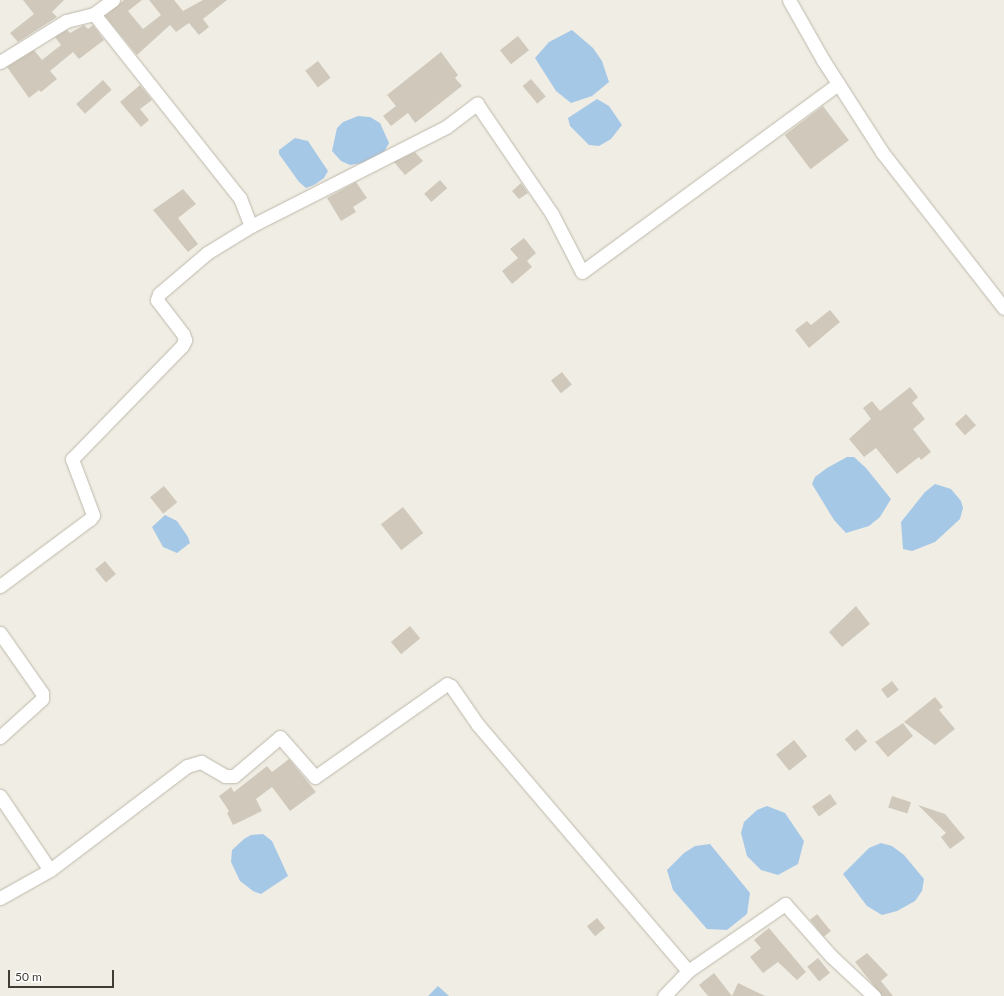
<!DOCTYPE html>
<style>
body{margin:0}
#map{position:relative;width:1004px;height:996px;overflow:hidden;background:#f0ede4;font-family:Lato,sans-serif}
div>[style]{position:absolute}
.water>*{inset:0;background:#a6c8e7}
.building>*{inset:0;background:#d0c9bb;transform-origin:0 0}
.roads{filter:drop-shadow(0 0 1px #bdb8ab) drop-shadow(0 0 1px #bdb8ab)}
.minor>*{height:13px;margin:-6.5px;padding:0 6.5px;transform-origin:6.5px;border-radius:6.5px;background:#fff}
span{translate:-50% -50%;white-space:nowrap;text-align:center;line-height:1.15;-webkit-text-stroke:3px #fff;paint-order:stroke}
.scale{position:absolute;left:8px;top:970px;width:106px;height:18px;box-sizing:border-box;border:2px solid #413d35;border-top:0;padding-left:5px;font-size:12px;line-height:14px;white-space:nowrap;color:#413d35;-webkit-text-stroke:3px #fff;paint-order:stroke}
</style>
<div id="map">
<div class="water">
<i style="clip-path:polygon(572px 30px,593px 48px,602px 61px,609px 82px,592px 96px,571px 103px,556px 91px,535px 58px,549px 42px)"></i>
<i style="clip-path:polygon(597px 99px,609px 106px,622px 125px,611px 139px,599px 146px,589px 145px,570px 126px,568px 118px)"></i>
<i style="clip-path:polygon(358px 116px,370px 117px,380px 123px,389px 143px,384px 152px,363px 163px,350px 165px,341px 161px,332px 151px,337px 128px,343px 122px)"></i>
<i style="clip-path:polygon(295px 138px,308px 141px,328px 171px,324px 178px,314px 185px,306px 188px,299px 182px,279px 154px,279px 150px)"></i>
<i style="clip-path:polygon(847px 457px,854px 457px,866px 468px,891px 499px,880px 517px,869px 526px,846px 533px,834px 520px,812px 484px,815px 477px,827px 468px)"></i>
<i style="clip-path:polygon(935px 484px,951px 489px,961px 501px,963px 508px,960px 519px,935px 542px,912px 551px,903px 549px,901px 522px,925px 492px)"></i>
<i style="clip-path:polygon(165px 515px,177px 521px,188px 537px,190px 543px,177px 553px,163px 547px,152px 527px)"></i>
<i style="clip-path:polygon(767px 806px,785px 813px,804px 841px,798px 864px,778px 875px,761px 870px,747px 856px,741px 833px,744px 822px,757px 810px)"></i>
<i style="clip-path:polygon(263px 834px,272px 841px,288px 876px,261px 894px,253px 891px,240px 881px,231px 862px,232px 850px,244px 839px,251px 835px)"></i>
<i style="clip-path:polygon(881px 843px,892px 846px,904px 855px,924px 879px,922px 891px,915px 901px,897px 911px,882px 915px,867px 906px,843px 874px,869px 848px)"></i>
<i style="clip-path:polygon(710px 844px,750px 893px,747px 914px,727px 930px,707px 929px,673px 890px,667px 870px,684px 853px,695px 846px)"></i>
<i style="clip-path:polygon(438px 986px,449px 996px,428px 996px)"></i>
</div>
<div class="building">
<i style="clip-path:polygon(23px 0,64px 0,52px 12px,57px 17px,18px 42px,10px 33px,34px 14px)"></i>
<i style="clip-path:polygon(124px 0,142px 0,128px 11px,143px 29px,161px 15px,149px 0,174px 0,183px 11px,203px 0,227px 0,203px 19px,209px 27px,199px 35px,189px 23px,176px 32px,170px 25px,137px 55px,105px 16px)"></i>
<i style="clip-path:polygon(84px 25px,88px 29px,93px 25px,104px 40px,79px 59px,73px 52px,50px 71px,57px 79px,41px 92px,39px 90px,29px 98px,7px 67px,34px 50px,42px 60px,61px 45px,55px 37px,67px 30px,70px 33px)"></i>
<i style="left:518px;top:36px;width:18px;height:23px;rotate:52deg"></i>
<i style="clip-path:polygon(441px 52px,458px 75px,455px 78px,462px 86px,415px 123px,408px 113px,391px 126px,383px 116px,396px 106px,387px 95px)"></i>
<i style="left:318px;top:61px;width:21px;height:16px;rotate:53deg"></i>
<i style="left:531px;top:79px;width:23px;height:11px;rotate:50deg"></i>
<i style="left:103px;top:80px;width:13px;height:36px;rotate:48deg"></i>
<i style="clip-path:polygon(140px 85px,152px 100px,140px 109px,149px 120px,141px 127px,120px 102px)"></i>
<i style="left:823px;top:106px;width:43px;height:48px;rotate:53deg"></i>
<i style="clip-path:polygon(415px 152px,423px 161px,405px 175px,394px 162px)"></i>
<i style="left:440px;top:180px;width:11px;height:21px;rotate:49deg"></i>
<i style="clip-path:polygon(356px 182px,367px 198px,353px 207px,356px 212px,341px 221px,327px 198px)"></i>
<i style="clip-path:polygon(521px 183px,528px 193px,519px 199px,512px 191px)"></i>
<i style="clip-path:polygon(183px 189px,196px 204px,178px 218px,198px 244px,188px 252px,153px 210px)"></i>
<i style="clip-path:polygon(524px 238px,536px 253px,527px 261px,532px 267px,512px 284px,502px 271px,518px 258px,510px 249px)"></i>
<i style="clip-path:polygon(830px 310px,840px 322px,809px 348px,795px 330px,807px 321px,811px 325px)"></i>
<i style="left:562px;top:372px;width:16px;height:14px;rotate:52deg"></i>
<i style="clip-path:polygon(910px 387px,918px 397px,912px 403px,925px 419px,913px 429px,931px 452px,921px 460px,919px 457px,897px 474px,876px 448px,864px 457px,849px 439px,871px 419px,863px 408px,872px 401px,880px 411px)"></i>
<i style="left:966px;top:414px;width:15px;height:15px;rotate:48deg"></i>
<i style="left:164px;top:486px;width:21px;height:18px;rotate:51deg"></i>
<i style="left:403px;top:507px;width:33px;height:28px;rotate:52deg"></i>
<i style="left:105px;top:561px;width:17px;height:13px;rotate:50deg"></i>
<i style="clip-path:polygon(856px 606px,870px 624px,842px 647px,829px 632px)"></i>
<i style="left:410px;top:626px;width:16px;height:25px;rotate:50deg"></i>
<i style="left:892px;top:681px;width:11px;height:14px;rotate:52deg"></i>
<i style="clip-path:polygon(935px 697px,943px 707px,939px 710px,955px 729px,935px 745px,904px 722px)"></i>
<i style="clip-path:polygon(903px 723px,913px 736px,888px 757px,875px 742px)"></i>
<i style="left:857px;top:729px;width:16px;height:16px;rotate:50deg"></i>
<i style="left:794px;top:740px;width:21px;height:23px;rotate:51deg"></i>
<i style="clip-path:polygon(289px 759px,316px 792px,290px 811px,272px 787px,256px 799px,262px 811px,233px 825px,227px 813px,229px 811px,219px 796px,231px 787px,234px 792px,267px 766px,272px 772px)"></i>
<i style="left:830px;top:794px;width:12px;height:22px;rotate:55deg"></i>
<i style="left:892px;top:796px;width:20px;height:12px;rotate:18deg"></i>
<i style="clip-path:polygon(918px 805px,945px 814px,965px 838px,950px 849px,941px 837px,946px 833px)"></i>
<i style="left:817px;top:914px;width:22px;height:9px;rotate:51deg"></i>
<i style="left:597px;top:918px;width:13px;height:13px;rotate:51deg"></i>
<i style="clip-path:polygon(769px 928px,806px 972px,797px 980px,778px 962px,763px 973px,750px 957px,761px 948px,754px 940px)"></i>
<i style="clip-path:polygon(867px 953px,888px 975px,881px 981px,893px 996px,882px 996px,855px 962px)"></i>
<i style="left:818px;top:958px;width:19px;height:14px;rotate:51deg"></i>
<i style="clip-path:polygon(714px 973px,732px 996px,708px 996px,699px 985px)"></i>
<i style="clip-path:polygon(738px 983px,765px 996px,732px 996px)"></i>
</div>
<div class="roads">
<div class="minor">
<i style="left:113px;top:0;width:24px;rotate:144deg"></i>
<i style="left:94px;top:14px;width:235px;rotate:51.6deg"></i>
<i style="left:240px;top:198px;width:30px;rotate:69deg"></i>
<i style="left:789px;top:0;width:69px;rotate:60.5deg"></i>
<i style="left:823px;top:60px;width:109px;rotate:57.3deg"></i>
<i style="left:882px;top:152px;width:198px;rotate:52deg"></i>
<i style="left:0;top:62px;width:78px;rotate:-31.8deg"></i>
<i style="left:66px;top:21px;width:29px;rotate:-14deg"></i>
<i style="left:0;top:586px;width:112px;rotate:-36.7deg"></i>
<i style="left:90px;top:519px;width:5px;rotate:-53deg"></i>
<i style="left:93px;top:515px;width:60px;rotate:-110.6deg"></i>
<i style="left:72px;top:459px;width:158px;rotate:-45.8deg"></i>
<i style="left:182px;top:346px;width:7px;rotate:-63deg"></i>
<i style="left:185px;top:340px;width:6px;rotate:-108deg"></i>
<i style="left:183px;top:334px;width:43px;rotate:-127.4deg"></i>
<i style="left:157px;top:300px;width:6px;rotate:-72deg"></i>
<i style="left:159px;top:294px;width:63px;rotate:-40.5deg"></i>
<i style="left:207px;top:253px;width:52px;rotate:-31.5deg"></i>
<i style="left:251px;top:226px;width:219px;rotate:-26.9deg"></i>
<i style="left:446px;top:127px;width:39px;rotate:-37deg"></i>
<i style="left:477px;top:104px;width:133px;rotate:55.7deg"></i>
<i style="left:552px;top:214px;width:65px;rotate:62.7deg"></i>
<i style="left:582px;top:272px;width:318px;rotate:-36.3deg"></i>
<i style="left:0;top:633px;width:73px;rotate:55deg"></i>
<i style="left:42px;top:693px;width:6px;rotate:90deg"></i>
<i style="left:42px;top:699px;width:57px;rotate:137.9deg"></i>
<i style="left:0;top:796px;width:89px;rotate:56deg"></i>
<i style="left:0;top:898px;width:57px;rotate:-29.2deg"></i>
<i style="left:50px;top:870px;width:172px;rotate:-37.2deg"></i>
<i style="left:187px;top:766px;width:15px;rotate:-16deg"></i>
<i style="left:201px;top:762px;width:28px;rotate:30deg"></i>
<i style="left:225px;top:776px;width:9px"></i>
<i style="left:234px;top:776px;width:60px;rotate:-40.3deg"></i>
<i style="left:280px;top:737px;width:53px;rotate:48.8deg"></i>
<i style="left:315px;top:777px;width:161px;rotate:-35.2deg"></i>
<i style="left:447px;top:684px;width:4px;rotate:27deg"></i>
<i style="left:451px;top:686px;width:47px;rotate:55.3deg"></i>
<i style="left:478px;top:725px;width:323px;rotate:49.5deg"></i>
<i style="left:688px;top:971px;width:118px;rotate:-34.6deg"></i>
<i style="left:785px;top:904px;width:69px;rotate:48.5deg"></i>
<i style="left:831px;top:956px;width:59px;rotate:42.9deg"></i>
<i style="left:664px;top:996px;width:35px;rotate:-46deg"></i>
</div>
</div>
<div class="scale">50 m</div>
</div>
